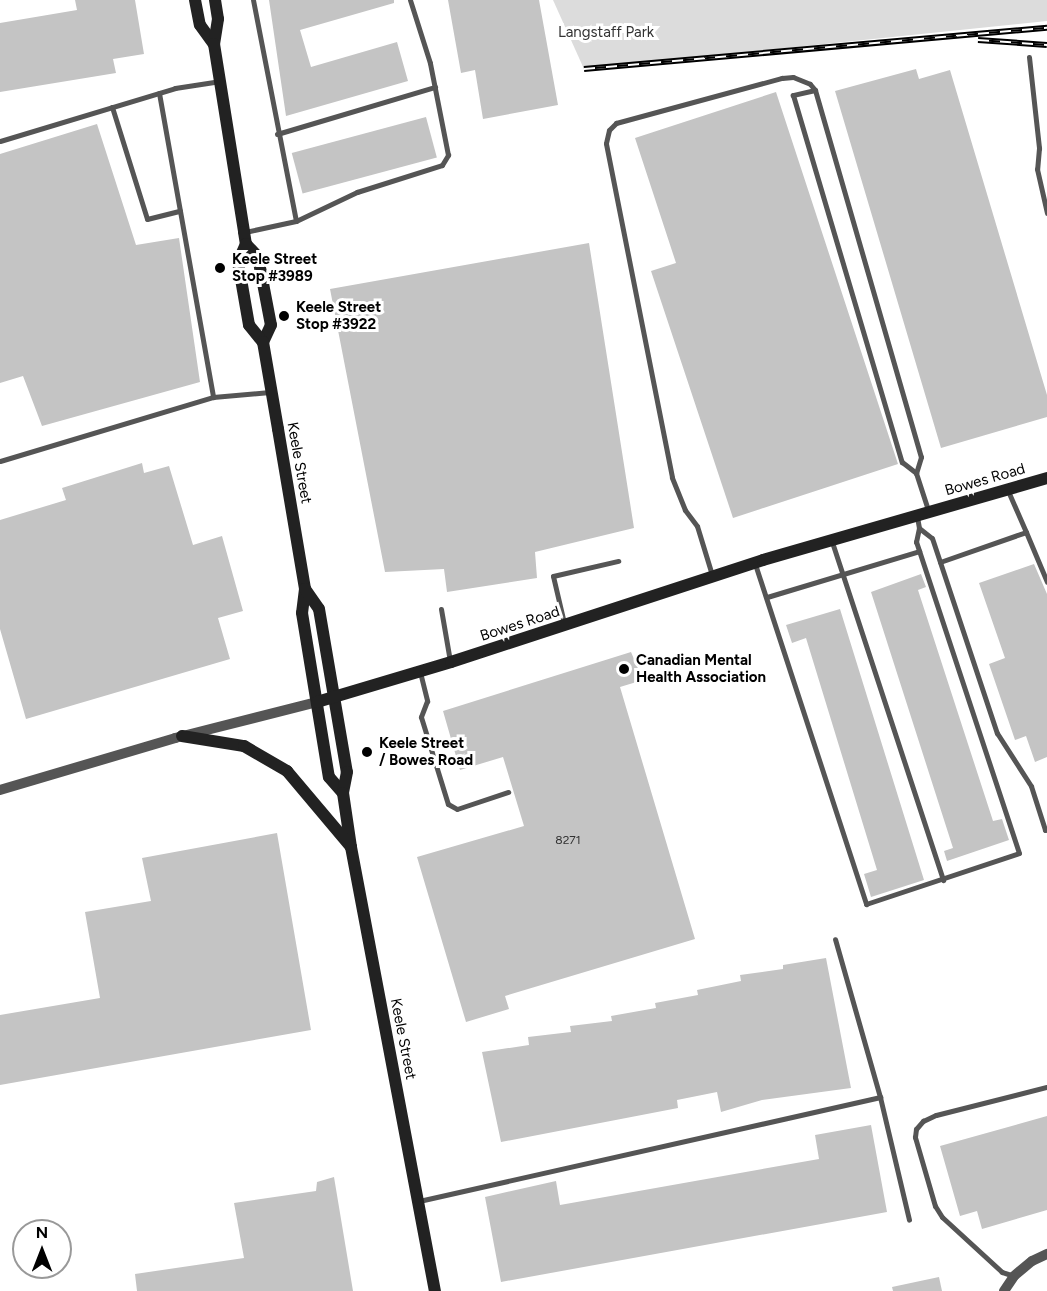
<!DOCTYPE html>
<style>
body{margin:0}
#map{position:relative;width:1047px;height:1291px;overflow:hidden;background:#fff;font-family:Figtree,sans-serif}
div>[style]{position:absolute}
.green>*{inset:0;background:#dcdcdc}
.building>*{inset:0;background:#c4c4c4;transform-origin:0 0}
.lane>*{height:5px;margin:-2.5px;padding:0 2.5px;transform-origin:2.5px;border-radius:2.5px;background:#555}
.street>*{height:10px;margin:-5px;padding:0 5px;transform-origin:5px;border-radius:5px;background:#555}
.secondary>*{height:12px;margin:-6px;padding:0 6px;transform-origin:6px;border-radius:6px;background:#222}
.rail>*{height:6px;margin-top:-3px;transform-origin:0;background:repeating-linear-gradient(90deg,#fff 0 11px,#000 0 22px);box-sizing:border-box;border-block:2px solid #000}
.dots>*{width:16px;height:16px;translate:-50% -50%;box-sizing:border-box;border:3px solid #fff;border-radius:50%}
span{translate:-50% -50%;white-space:nowrap;text-align:center;line-height:1.15;-webkit-text-stroke:6px #fff;paint-order:stroke}
.number-label{font-size:12px;color:#313131}
.number-label span{-webkit-text-stroke-width:0}
.park-label{font-size:15px;color:#333}
.poi-label{font-size:15px;color:#000;font-weight:700}
.left{translate:0 -50%;text-align:left}
.street-label{font-size:15px;color:#000}
.north{position:absolute;left:12px;top:1219px;width:60px;height:60px;box-sizing:border-box;background:#fff;border:2px solid #999;border-radius:50%;rotate:0deg;font-size:16px;font-weight:700;line-height:24px;text-align:center;color:#000}
.north::after{content:'';display:block;margin:auto;width:21px;height:27px;background:#000;clip-path:polygon(50% 0,100% 100%,50% 72%,0 100%)}
</style>
<div id="map">
<div class="green">
<i style="clip-path:polygon(553px 0,1047px 0,1047px 21px,584px 69px)"></i>
</div>
<div class="building">
<i style="clip-path:polygon(75px 0,135px 0,144px 54px,113px 59px,116px 73px,0 92px,0 23px,77px 10px)"></i>
<i style="clip-path:polygon(269px 0,394px 0,394px 3px,300px 30px,311px 67px,397px 42px,408px 81px,286px 116px)"></i>
<i style="clip-path:polygon(448px 0,539px 0,558px 105px,483px 119px,475px 70px,461px 73px)"></i>
<i style="clip-path:polygon(916px 69px,919px 79px,950px 70px,1047px 395px,1047px 417px,941px 448px,835px 91px)"></i>
<i style="clip-path:polygon(776px 92px,898px 464px,733px 518px,651px 271px,676px 263px,635px 138px)"></i>
<i style="left:426px;top:117px;width:42px;height:139px;rotate:75deg"></i>
<i style="clip-path:polygon(97px 124px,136px 245px,179px 238px,200px 382px,42px 426px,23px 376px,0 383px,0 154px)"></i>
<i style="clip-path:polygon(589px 243px,634px 528px,535px 552px,537px 578px,447px 592px,444px 569px,385px 572px,330px 289px)"></i>
<i style="clip-path:polygon(142px 463px,144px 473px,169px 466px,193px 545px,222px 536px,243px 611px,218px 618px,230px 659px,26px 719px,0 629px,0 520px,66px 500px,62px 488px)"></i>
<i style="clip-path:polygon(1034px 564px,1047px 594px,1047px 757px,1035px 762px,1026px 736px,1015px 740px,989px 664px,1005px 658px,979px 583px)"></i>
<i style="clip-path:polygon(921px 574px,926px 587px,918px 590px,993px 821px,1002px 819px,1009px 840px,947px 861px,944px 851px,953px 848px,871px 592px)"></i>
<i style="clip-path:polygon(840px 609px,924px 880px,871px 897px,864px 874px,877px 870px,806px 638px,792px 643px,786px 625px)"></i>
<i style="clip-path:polygon(631px 652px,643px 680px,620px 687px,695px 939px,505px 996px,509px 1009px,466px 1022px,417px 857px,524px 826px,503px 757px,460px 770px,443px 711px)"></i>
<i style="clip-path:polygon(277px 833px,311px 1030px,0 1085px,0 1015px,100px 998px,85px 912px,151px 901px,142px 858px)"></i>
<i style="clip-path:polygon(826px 958px,851px 1088px,762px 1100px,721px 1112px,717px 1092px,677px 1100px,678px 1108px,501px 1142px,482px 1052px,529px 1045px,528px 1037px,571px 1032px,570px 1026px,612px 1021px,611px 1016px,656px 1008px,655px 1003px,698px 995px,697px 990px,741px 981px,740px 975px,783px 969px,783px 965px)"></i>
<i style="clip-path:polygon(1047px 1116px,1047px 1210px,982px 1229px,977px 1211px,960px 1216px,940px 1146px)"></i>
<i style="clip-path:polygon(871px 1125px,887px 1212px,501px 1282px,485px 1197px,556px 1181px,560px 1205px,819px 1159px,815px 1135px)"></i>
<i style="clip-path:polygon(334px 1177px,353px 1291px,137px 1291px,135px 1274px,244px 1258px,234px 1203px,316px 1191px,317px 1182px)"></i>
<i style="clip-path:polygon(939px 1277px,942px 1291px,893px 1291px,892px 1287px)"></i>
</div>
<div class="lane">
<i style="left:1029px;top:57px;width:92px;rotate:83.7deg"></i>
<i style="left:1039px;top:148px;width:21px;rotate:95deg"></i>
<i style="left:1037px;top:169px;width:45px;rotate:77.2deg"></i>
<i style="left:815px;top:90px;width:23px;rotate:167deg"></i>
<i style="left:793px;top:95px;width:383px;rotate:73.5deg"></i>
<i style="left:902px;top:462px;width:18px;rotate:38deg"></i>
<i style="left:916px;top:473px;width:40px;rotate:72deg"></i>
<i style="left:159px;top:93px;width:309px;rotate:79.9deg"></i>
<i style="left:112px;top:107px;width:117px;rotate:72.6deg"></i>
<i style="left:147px;top:219px;width:34px;rotate:-14deg"></i>
<i style="left:277px;top:134px;width:165px;rotate:-16.6deg"></i>
<i style="left:0;top:141px;width:183px;rotate:-16.8deg"></i>
<i style="left:175px;top:88px;width:46px;rotate:-8.8deg"></i>
<i style="left:296px;top:221px;width:68px;rotate:-25.4deg"></i>
<i style="left:357px;top:192px;width:89px;rotate:-17.6deg"></i>
<i style="left:442px;top:165px;width:12px;rotate:-59deg"></i>
<i style="left:448px;top:155px;width:94px;rotate:-101.1deg"></i>
<i style="left:430px;top:63px;width:66px;rotate:-107.6deg"></i>
<i style="left:245px;top:232px;width:52px;rotate:-12.2deg"></i>
<i style="left:296px;top:221px;width:225px;rotate:-101deg"></i>
<i style="left:0;top:461px;width:222px;rotate:-16.7deg"></i>
<i style="left:213px;top:397px;width:57px;rotate:-5deg"></i>
<i style="left:919px;top:528px;width:16px;rotate:38deg"></i>
<i style="left:932px;top:538px;width:206px;rotate:71.6deg"></i>
<i style="left:997px;top:733px;width:63px;rotate:57.3deg"></i>
<i style="left:1031px;top:786px;width:46px;rotate:72.3deg"></i>
<i style="left:1045px;top:830px;width:2px;rotate:-27deg"></i>
<i style="left:1026px;top:532px;width:54px;rotate:67.2deg"></i>
<i style="left:832px;top:542px;width:356px;rotate:71.8deg"></i>
<i style="left:940px;top:562px;width:91px;rotate:-19.2deg"></i>
<i style="left:1026px;top:532px;width:45px;rotate:-113.7deg"></i>
<i style="left:755px;top:564px;width:358px;rotate:71.9deg"></i>
<i style="left:866px;top:904px;width:161px;rotate:-18.4deg"></i>
<i style="left:1019px;top:853px;width:328px;rotate:-108.3deg"></i>
<i style="left:916px;top:542px;width:14px;rotate:-78deg"></i>
<i style="left:919px;top:528px;width:11px;rotate:-100deg"></i>
<i style="left:712px;top:575px;width:51px;rotate:-107deg"></i>
<i style="left:697px;top:526px;width:20px;rotate:-127deg"></i>
<i style="left:685px;top:510px;width:35px;rotate:-112deg"></i>
<i style="left:672px;top:477px;width:340px;rotate:-101.2deg"></i>
<i style="left:606px;top:143px;width:13px;rotate:-77deg"></i>
<i style="left:609px;top:130px;width:10px;rotate:-45deg"></i>
<i style="left:616px;top:123px;width:172px;rotate:-15.2deg"></i>
<i style="left:782px;top:78px;width:11px;rotate:-5deg"></i>
<i style="left:793px;top:77px;width:18px;rotate:22deg"></i>
<i style="left:810px;top:84px;width:8px;rotate:50deg"></i>
<i style="left:815px;top:90px;width:382px;rotate:73.9deg"></i>
<i style="left:921px;top:457px;width:17px;rotate:107deg"></i>
<i style="left:767px;top:597px;width:159px;rotate:-16.8deg"></i>
<i style="left:441px;top:609px;width:53px;rotate:80.2deg"></i>
<i style="left:564px;top:623px;width:48px;rotate:-103.2deg"></i>
<i style="left:553px;top:576px;width:67px;rotate:-13deg"></i>
<i style="left:420px;top:672px;width:30px;rotate:76deg"></i>
<i style="left:427px;top:701px;width:17px;rotate:111deg"></i>
<i style="left:421px;top:717px;width:91px;rotate:72.8deg"></i>
<i style="left:448px;top:804px;width:10px;rotate:29deg"></i>
<i style="left:457px;top:809px;width:54px;rotate:-18.4deg"></i>
<i style="left:880px;top:1097px;width:126px;rotate:76.7deg"></i>
<i style="left:419px;top:1201px;width:473px;rotate:-12.7deg"></i>
<i style="left:880px;top:1097px;width:164px;rotate:-105.9deg"></i>
<i style="left:1014px;top:1276px;width:13px;rotate:-162deg"></i>
<i style="left:1002px;top:1272px;width:81px;rotate:-137.5deg"></i>
<i style="left:942px;top:1217px;width:13px;rotate:-122deg"></i>
<i style="left:935px;top:1206px;width:72px;rotate:-106.2deg"></i>
<i style="left:915px;top:1137px;width:8px;rotate:-83deg"></i>
<i style="left:916px;top:1129px;width:11px;rotate:-49deg"></i>
<i style="left:923px;top:1121px;width:14px;rotate:-25deg"></i>
<i style="left:936px;top:1115px;width:114px;rotate:-14.2deg"></i>
</div>
<div class="street">
<i style="left:0;top:790px;width:183px;rotate:-16.5deg"></i>
<i style="left:175px;top:738px;width:146px;rotate:-14.2deg"></i>
<i style="left:1004px;top:1291px;width:18px;rotate:-56deg"></i>
<i style="left:1014px;top:1276px;width:23px;rotate:-40deg"></i>
<i style="left:1032px;top:1261px;width:17px;rotate:-25deg"></i>
</div>
<div class="secondary">
<i style="left:195px;top:0;width:25px;rotate:79deg"></i>
<i style="left:200px;top:25px;width:24px;rotate:54deg"></i>
<i style="left:215px;top:0;width:19px;rotate:81deg"></i>
<i style="left:218px;top:19px;width:25px;rotate:99deg"></i>
<i style="left:214px;top:44px;width:190px;rotate:80.9deg"></i>
<i style="left:244px;top:232px;width:12px;rotate:81deg"></i>
<i style="left:246px;top:244px;width:18px;rotate:47deg"></i>
<i style="left:258px;top:257px;width:69px;rotate:79.2deg"></i>
<i style="left:271px;top:325px;width:19px;rotate:115deg"></i>
<i style="left:246px;top:244px;width:20px;rotate:114deg"></i>
<i style="left:238px;top:262px;width:64px;rotate:80.1deg"></i>
<i style="left:249px;top:325px;width:22px;rotate:51deg"></i>
<i style="left:263px;top:342px;width:88px;rotate:80.2deg"></i>
<i style="left:278px;top:429px;width:162px;rotate:80.4deg"></i>
<i style="left:305px;top:589px;width:24px;rotate:97deg"></i>
<i style="left:302px;top:613px;width:166px;rotate:80.7deg"></i>
<i style="left:329px;top:777px;width:21px;rotate:49deg"></i>
<i style="left:305px;top:589px;width:24px;rotate:55deg"></i>
<i style="left:319px;top:609px;width:165px;rotate:80.3deg"></i>
<i style="left:347px;top:772px;width:21px;rotate:101deg"></i>
<i style="left:343px;top:793px;width:55px;rotate:81.6deg"></i>
<i style="left:351px;top:847px;width:452px;rotate:79.3deg"></i>
<i style="left:317px;top:702px;width:140px;rotate:-16.6deg"></i>
<i style="left:451px;top:662px;width:328px;rotate:-18.1deg"></i>
<i style="left:763px;top:560px;width:296px;rotate:-16.1deg"></i>
<i style="left:182px;top:736px;width:63px;rotate:9.2deg"></i>
<i style="left:244px;top:746px;width:50px;rotate:30.2deg"></i>
<i style="left:287px;top:771px;width:99px;rotate:49.9deg"></i>
</div>
<div class="rail">
<i style="left:978px;top:40px;width:69px;rotate:4.1deg"></i>
<i style="left:584px;top:69px;width:465px;rotate:-5.1deg"></i>
</div>
<div class="dots">
<i style="left:220px;top:268px;background:#000"></i>
<i style="left:284px;top:316px;background:#000"></i>
<i style="left:624px;top:669px;background:#000"></i>
<i style="left:367px;top:752px;background:#000"></i>
</div>
<div class="number-label">
<span style="left:568px;top:841px">8271</span>
</div>
<div class="park-label">
<span style="left:606px;top:33px">Langstaff Park</span>
</div>
<div class="poi-label">
<span class="left" style="left:232px;top:268px">Keele Street<br>Stop #3989</span>
<span class="left" style="left:296px;top:316px">Keele Street<br>Stop #3922</span>
<span class="left" style="left:636px;top:669px">Canadian Mental<br>Health Association</span>
<span class="left" style="left:379px;top:752px">Keele Street<br>/ Bowes Road</span>
</div>
<div class="street-label">
<span style="left:299px;top:463px;rotate:80deg">Keele Street</span>
<span style="left:985px;top:480px;rotate:-16deg">Bowes Road</span>
<span style="left:520px;top:624px;rotate:-18deg">Bowes Road</span>
<span style="left:403px;top:1039px;rotate:79deg">Keele Street</span>
</div>
<div class="north">N</div>
</div>
